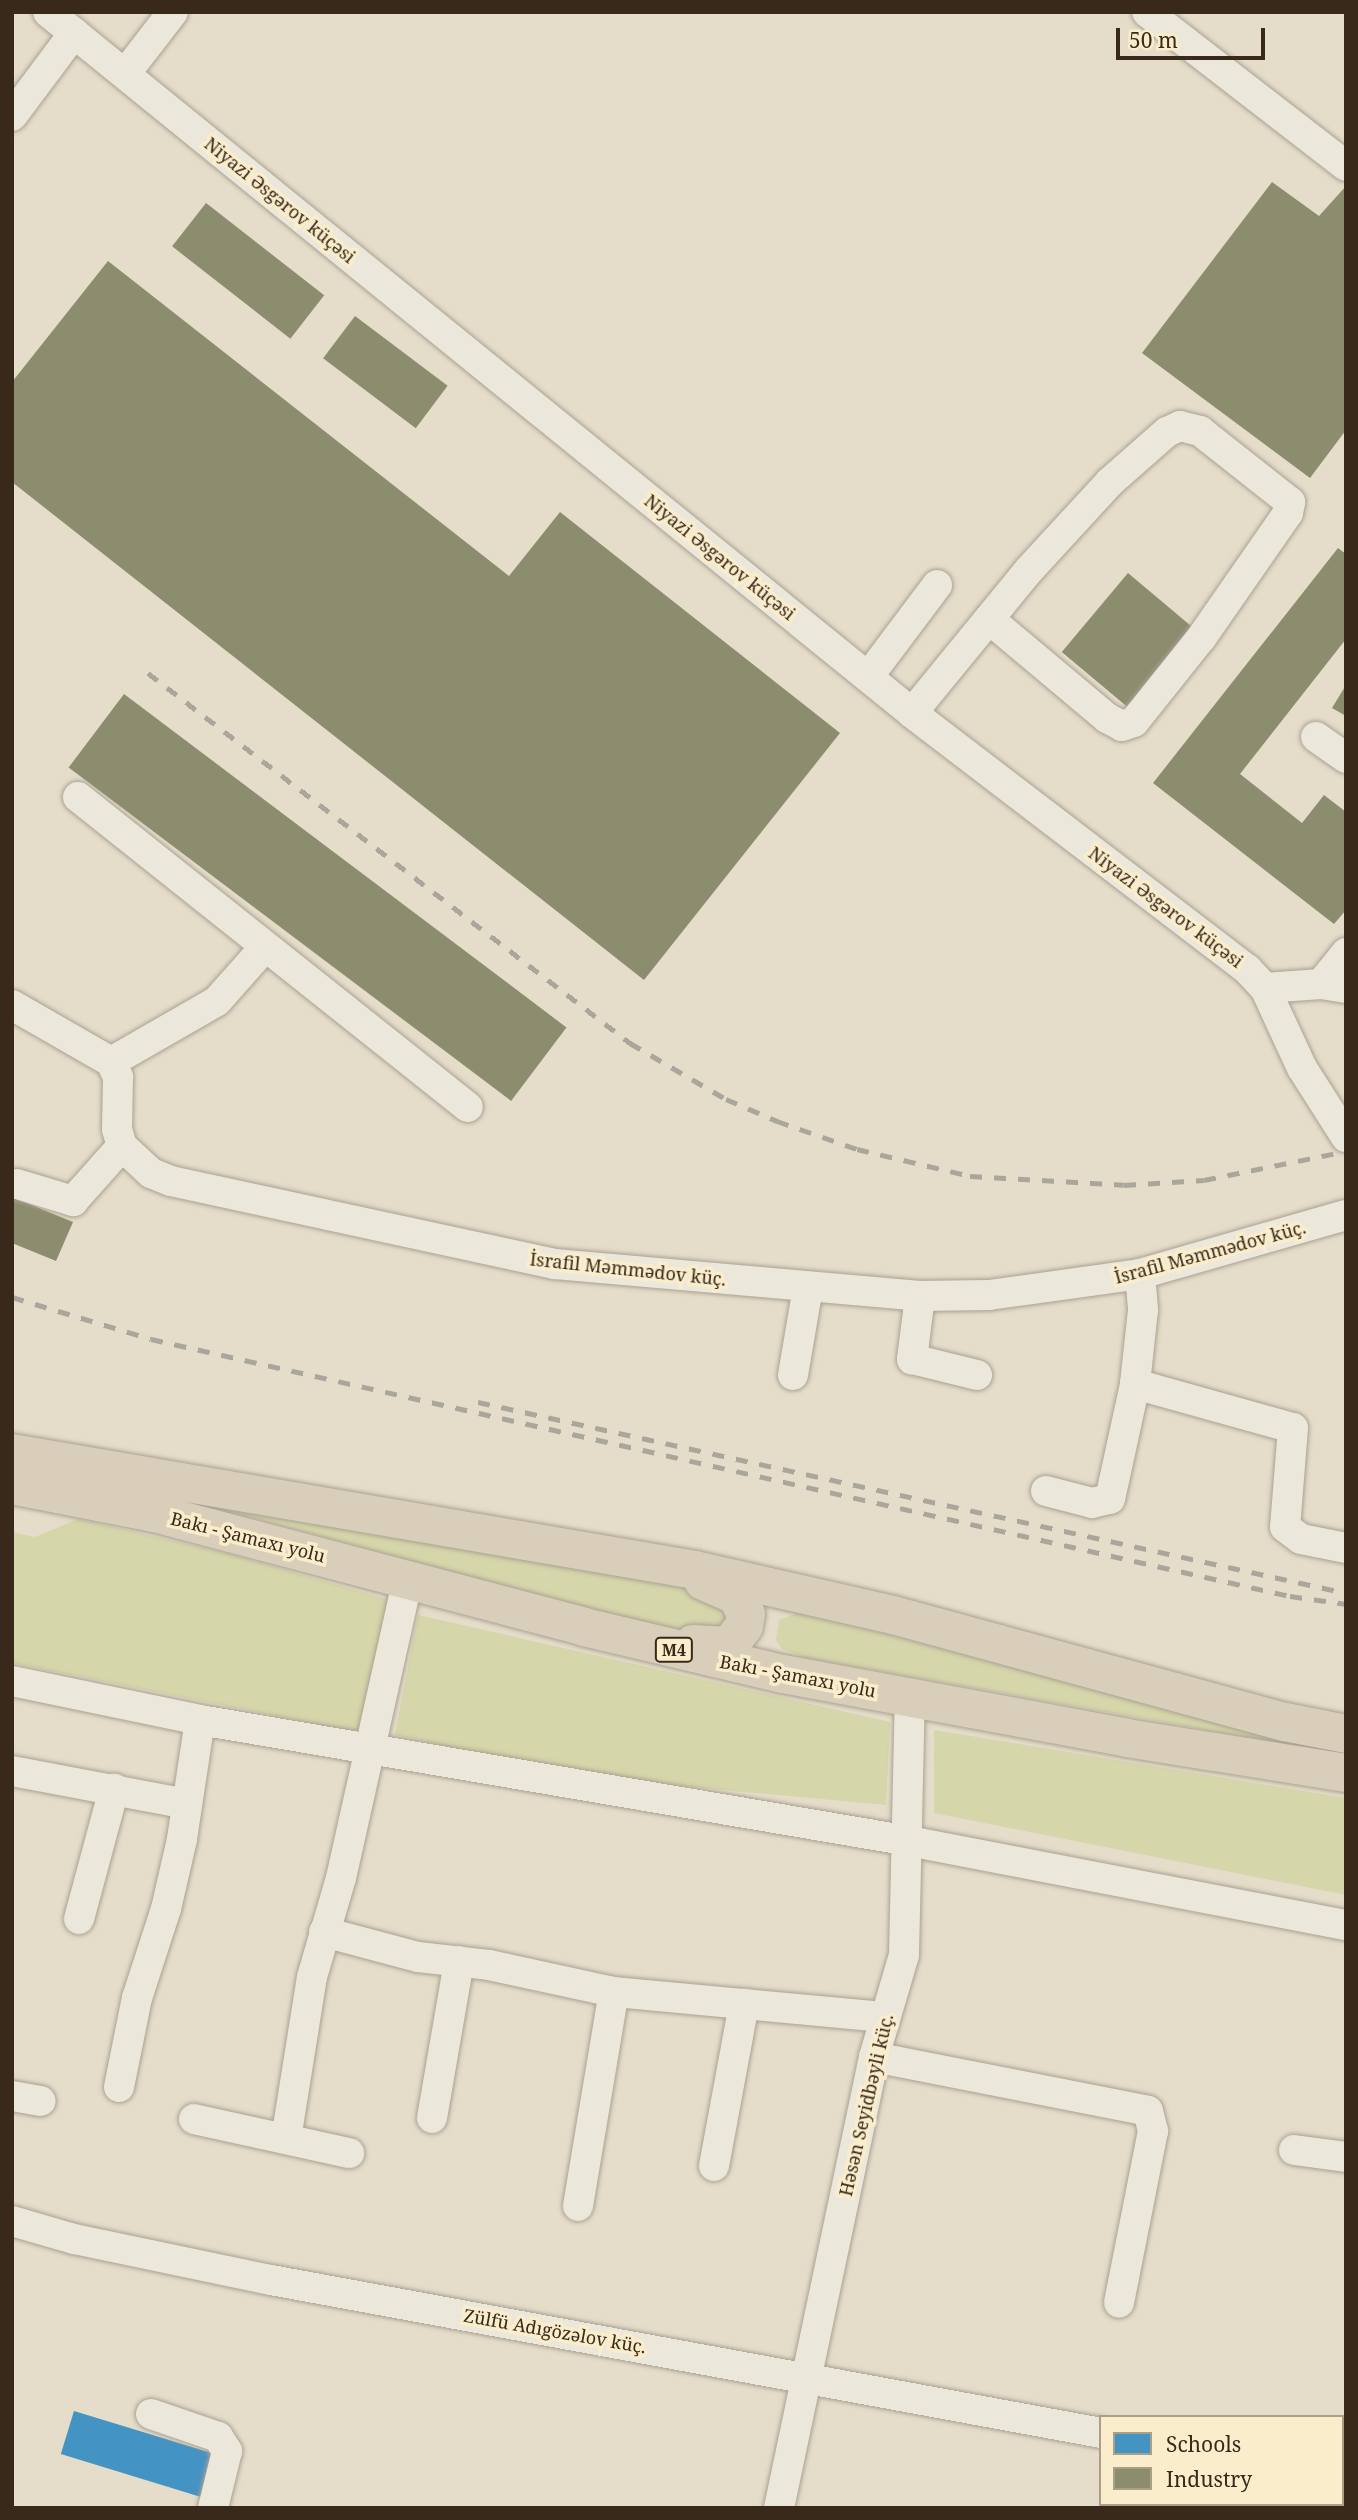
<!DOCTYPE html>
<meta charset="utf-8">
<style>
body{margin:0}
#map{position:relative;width:1358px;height:2520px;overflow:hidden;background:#e5ddc9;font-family:"Noto Serif",serif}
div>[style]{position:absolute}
.green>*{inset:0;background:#d5d6a9}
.schools>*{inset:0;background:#4393c3;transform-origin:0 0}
.industry>*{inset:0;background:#8c8c6e;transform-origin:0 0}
.roads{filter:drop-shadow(0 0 2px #aaa193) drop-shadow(0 0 2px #aaa193)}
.minor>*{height:30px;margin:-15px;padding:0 15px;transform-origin:15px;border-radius:15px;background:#ece7db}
.highway>*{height:38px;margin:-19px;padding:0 19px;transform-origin:19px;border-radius:19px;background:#d9ceb9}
.rail>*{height:5px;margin-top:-2.5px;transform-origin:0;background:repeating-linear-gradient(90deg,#aba69c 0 12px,transparent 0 24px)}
span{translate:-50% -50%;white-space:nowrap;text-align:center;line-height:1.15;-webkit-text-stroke:7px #f9edcc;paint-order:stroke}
.shield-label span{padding:2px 5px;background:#f9edcc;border:2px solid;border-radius:5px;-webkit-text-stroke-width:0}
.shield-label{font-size:16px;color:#39291a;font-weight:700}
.street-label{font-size:18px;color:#39291a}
.frame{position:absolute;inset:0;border:14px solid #39291a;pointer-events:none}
.legend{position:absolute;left:1099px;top:2415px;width:245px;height:91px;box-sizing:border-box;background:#f9edcc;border:2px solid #ac9f85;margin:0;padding:9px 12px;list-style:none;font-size:21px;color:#39291a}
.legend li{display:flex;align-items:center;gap:14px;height:35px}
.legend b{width:35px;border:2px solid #ac9f85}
.scale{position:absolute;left:1116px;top:28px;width:149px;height:32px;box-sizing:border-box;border:4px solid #39291a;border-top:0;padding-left:9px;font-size:21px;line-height:24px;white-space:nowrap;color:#39291a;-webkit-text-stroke:5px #f9edcc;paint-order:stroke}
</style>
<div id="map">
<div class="green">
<i style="clip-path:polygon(171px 1496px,710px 1592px,726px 1600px,729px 1628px,695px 1637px)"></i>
<i style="clip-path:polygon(78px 1519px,230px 1554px,390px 1600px,361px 1733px,12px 1663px,12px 1532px,35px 1537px)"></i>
<i style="clip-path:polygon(800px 1612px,1346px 1753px,1346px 1755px,806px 1658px,782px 1649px,776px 1640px,779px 1620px)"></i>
<i style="clip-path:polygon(418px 1615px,890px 1722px,886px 1805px,581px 1777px,395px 1735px)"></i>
<i style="clip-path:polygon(934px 1730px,1346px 1798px,1346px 1895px,934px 1813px)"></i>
</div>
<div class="schools">
<i style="left:74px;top:2411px;width:150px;height:45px;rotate:17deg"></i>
</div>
<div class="industry">
<i style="clip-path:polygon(1272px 182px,1319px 216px,1346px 186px,1346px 430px,1310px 478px,1142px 353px)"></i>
<i style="left:206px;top:203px;width:150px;height:55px;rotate:38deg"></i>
<i style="clip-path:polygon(108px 261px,509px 576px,560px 512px,840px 733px,644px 980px,12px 482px,12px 382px)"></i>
<i style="left:355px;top:316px;width:116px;height:53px;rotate:37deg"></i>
<i style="clip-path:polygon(1338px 548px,1346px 554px,1346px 639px,1240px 774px,1302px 823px,1324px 795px,1346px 812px,1346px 910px,1334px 924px,1153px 783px)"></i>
<i style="left:1128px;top:573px;width:85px;height:103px;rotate:40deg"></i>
<i style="clip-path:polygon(1346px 685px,1346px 716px,1332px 708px)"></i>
<i style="left:124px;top:694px;width:554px;height:92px;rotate:37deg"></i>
<i style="clip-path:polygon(12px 1197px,73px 1222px,56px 1261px,12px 1243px)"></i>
</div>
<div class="roads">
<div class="minor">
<i style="left:48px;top:12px;width:1113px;rotate:39.05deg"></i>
<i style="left:912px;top:713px;width:422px;rotate:37.4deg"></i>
<i style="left:1247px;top:969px;width:26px;rotate:47deg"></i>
<i style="left:1265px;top:988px;width:88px;rotate:65.2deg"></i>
<i style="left:1302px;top:1068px;width:82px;rotate:57.5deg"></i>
<i style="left:1147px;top:12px;width:252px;rotate:37.7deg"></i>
<i style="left:125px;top:74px;width:78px;rotate:-52.3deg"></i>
<i style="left:12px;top:116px;width:104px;rotate:-53.2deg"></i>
<i style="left:868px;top:677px;width:115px;rotate:-53.1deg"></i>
<i style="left:912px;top:713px;width:186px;rotate:-50.7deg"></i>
<i style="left:1030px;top:569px;width:118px;rotate:-47.4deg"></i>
<i style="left:1110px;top:482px;width:76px;rotate:-41.3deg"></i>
<i style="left:1167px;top:432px;width:14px;rotate:-25deg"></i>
<i style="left:1180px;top:426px;width:21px;rotate:14deg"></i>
<i style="left:1200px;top:431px;width:115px;rotate:38.3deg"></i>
<i style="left:1290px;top:502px;width:11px;rotate:100deg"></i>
<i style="left:1288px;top:513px;width:152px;rotate:124.8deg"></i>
<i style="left:1201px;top:638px;width:107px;rotate:128.6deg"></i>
<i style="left:1134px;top:722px;width:13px;rotate:162deg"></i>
<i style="left:1122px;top:726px;width:17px;rotate:-152deg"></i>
<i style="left:1107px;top:718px;width:154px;rotate:-140deg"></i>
<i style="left:1316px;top:737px;width:37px;rotate:35deg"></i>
<i style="left:78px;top:797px;width:498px;rotate:38.5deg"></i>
<i style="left:1321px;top:984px;width:40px;rotate:-51deg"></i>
<i style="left:1265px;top:988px;width:56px;rotate:-4.1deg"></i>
<i style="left:1321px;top:984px;width:25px;rotate:9deg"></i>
<i style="left:12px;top:1005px;width:114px;rotate:29.9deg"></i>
<i style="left:111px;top:1062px;width:17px;rotate:65deg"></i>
<i style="left:118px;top:1077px;width:52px;rotate:91.1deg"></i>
<i style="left:117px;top:1129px;width:18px;rotate:74deg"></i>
<i style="left:122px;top:1146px;width:40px;rotate:43deg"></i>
<i style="left:151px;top:1173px;width:22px;rotate:22deg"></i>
<i style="left:171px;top:1181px;width:393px;rotate:12.2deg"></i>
<i style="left:555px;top:1264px;width:366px;rotate:5deg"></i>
<i style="left:920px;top:1296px;width:69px;rotate:-0.8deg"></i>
<i style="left:989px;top:1295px;width:152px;rotate:-7.9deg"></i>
<i style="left:1140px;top:1274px;width:214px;rotate:-16deg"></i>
<i style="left:111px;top:1062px;width:122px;rotate:-29.9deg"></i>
<i style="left:217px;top:1001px;width:71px;rotate:-48.4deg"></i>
<i style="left:17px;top:1184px;width:59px;rotate:16.9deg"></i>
<i style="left:73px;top:1201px;width:74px;rotate:-48.3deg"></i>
<i style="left:1140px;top:1274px;width:36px;rotate:85deg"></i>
<i style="left:1143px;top:1310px;width:74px;rotate:96.2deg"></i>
<i style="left:1135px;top:1384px;width:164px;rotate:15.6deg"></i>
<i style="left:1293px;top:1428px;width:99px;rotate:94.6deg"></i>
<i style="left:1285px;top:1527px;width:20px;rotate:37deg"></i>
<i style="left:1301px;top:1539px;width:46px;rotate:11.3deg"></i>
<i style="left:920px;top:1296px;width:64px;rotate:97.2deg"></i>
<i style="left:912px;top:1359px;width:67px;rotate:13.8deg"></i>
<i style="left:793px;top:1375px;width:89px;rotate:-80.3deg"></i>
<i style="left:1046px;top:1491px;width:48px;rotate:14.6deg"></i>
<i style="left:1092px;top:1503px;width:18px;rotate:-13deg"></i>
<i style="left:1110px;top:1499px;width:118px;rotate:-77.7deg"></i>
<i style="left:12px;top:1681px;width:192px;rotate:11.7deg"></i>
<i style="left:200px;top:1720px;width:719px;rotate:9.68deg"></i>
<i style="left:909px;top:1841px;width:445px;rotate:10.9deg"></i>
<i style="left:12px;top:1771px;width:178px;rotate:10.7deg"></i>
<i style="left:79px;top:1919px;width:135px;rotate:-74.9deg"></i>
<i style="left:324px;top:1932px;width:97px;rotate:14.9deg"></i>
<i style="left:418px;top:1957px;width:71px;rotate:6.4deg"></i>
<i style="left:489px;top:1965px;width:128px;rotate:12.2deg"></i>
<i style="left:614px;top:1992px;width:272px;rotate:5.3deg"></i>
<i style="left:874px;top:2057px;width:279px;rotate:11.1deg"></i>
<i style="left:1148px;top:2111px;width:21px;rotate:76deg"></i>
<i style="left:1153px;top:2131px;width:175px;rotate:101.2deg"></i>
<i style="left:119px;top:2087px;width:91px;rotate:-78.6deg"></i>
<i style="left:137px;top:1998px;width:94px;rotate:-72deg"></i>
<i style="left:166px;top:1909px;width:72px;rotate:-77.1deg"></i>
<i style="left:182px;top:1839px;width:120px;rotate:-81.4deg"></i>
<i style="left:12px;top:2096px;width:29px;rotate:10deg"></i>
<i style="left:432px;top:2118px;width:159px;rotate:-80.2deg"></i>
<i style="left:194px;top:2119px;width:159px;rotate:12.4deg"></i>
<i style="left:286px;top:2139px;width:164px;rotate:-80.9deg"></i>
<i style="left:312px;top:1977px;width:103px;rotate:-73.7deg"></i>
<i style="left:341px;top:1878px;width:306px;rotate:-77.4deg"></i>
<i style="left:1294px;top:2150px;width:52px;rotate:7.7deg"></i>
<i style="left:714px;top:2166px;width:165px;rotate:-79.5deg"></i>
<i style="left:578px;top:2206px;width:217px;rotate:-80.5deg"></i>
<i style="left:12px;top:2221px;width:65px;rotate:16.2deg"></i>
<i style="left:74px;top:2239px;width:201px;rotate:11.8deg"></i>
<i style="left:271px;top:2280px;width:844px;rotate:10.44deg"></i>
<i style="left:151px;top:2414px;width:71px;rotate:18.9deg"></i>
<i style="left:218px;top:2437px;width:17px;rotate:57deg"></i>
<i style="left:227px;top:2451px;width:59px;rotate:103.8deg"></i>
<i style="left:1342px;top:2478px;width:4px;rotate:14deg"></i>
<i style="left:779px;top:2508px;width:461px;rotate:-78.1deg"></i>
<i style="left:874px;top:2057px;width:106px;rotate:-73.6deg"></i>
<i style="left:904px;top:1955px;width:257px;rotate:-88.7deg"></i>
</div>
<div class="highway">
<i style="left:12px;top:1453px;width:693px;rotate:9.72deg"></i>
<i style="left:695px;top:1570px;width:203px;rotate:12.8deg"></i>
<i style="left:893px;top:1615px;width:406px;rotate:15.3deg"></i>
<i style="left:1285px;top:1722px;width:62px;rotate:11.1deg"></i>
<i style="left:12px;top:1485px;width:145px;rotate:11.2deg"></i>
<i style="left:154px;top:1513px;width:445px;rotate:14.8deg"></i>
<i style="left:584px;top:1627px;width:204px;rotate:13.3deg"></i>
<i style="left:783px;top:1674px;width:350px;rotate:10.5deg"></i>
<i style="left:1127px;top:1738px;width:222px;rotate:9.1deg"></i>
<i style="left:693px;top:1644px;width:36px;rotate:3deg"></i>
<i style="left:729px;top:1646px;width:25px;rotate:-53deg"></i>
<i style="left:744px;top:1626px;width:12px;rotate:-81deg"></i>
<i style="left:746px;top:1614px;width:20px;rotate:-117deg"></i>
<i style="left:737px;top:1596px;width:37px;rotate:-156deg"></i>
</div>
</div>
<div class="rail">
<i style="left:148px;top:673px;width:608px;rotate:37.51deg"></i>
<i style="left:630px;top:1043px;width:111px;rotate:30.3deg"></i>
<i style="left:726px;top:1099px;width:56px;rotate:23.3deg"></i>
<i style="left:777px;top:1121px;width:85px;rotate:19.3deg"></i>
<i style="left:857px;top:1149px;width:116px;rotate:13.4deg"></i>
<i style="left:970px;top:1176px;width:154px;rotate:3.3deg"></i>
<i style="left:1124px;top:1185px;width:80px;rotate:-3.6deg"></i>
<i style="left:1204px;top:1180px;width:145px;rotate:-11.5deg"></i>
<i style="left:12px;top:1297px;width:145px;rotate:16.8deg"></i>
<i style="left:151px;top:1339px;width:1168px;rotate:12.72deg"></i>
<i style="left:1290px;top:1596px;width:57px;rotate:8.1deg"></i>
<i style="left:478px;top:1402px;width:889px;rotate:12.41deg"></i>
</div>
<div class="shield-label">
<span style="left:674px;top:1650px">M4</span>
</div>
<div class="street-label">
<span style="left:280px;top:200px;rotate:39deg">Niyazi Əsgərov küçəsi</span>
<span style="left:720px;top:557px;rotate:39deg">Niyazi Əsgərov küçəsi</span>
<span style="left:1166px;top:907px;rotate:37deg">Niyazi Əsgərov küçəsi</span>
<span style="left:1210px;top:1252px;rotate:-15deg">İsrafil Məmmədov küç.</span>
<span style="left:628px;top:1269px;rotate:6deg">İsrafil Məmmədov küç.</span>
<span style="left:248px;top:1537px;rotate:14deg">Bakı - Şamaxı yolu</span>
<span style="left:798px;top:1676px;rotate:11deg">Bakı - Şamaxı yolu</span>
<span style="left:866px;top:2105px;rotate:-77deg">Həsən Seyidbəyli küç.</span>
<span style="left:555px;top:2331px;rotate:10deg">Zülfü Adıgözəlov küç.</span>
</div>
<div class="frame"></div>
<ul class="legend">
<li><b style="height:19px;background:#4393c3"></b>Schools</li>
<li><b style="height:19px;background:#8c8c6e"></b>Industry</li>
</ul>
<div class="scale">50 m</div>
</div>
